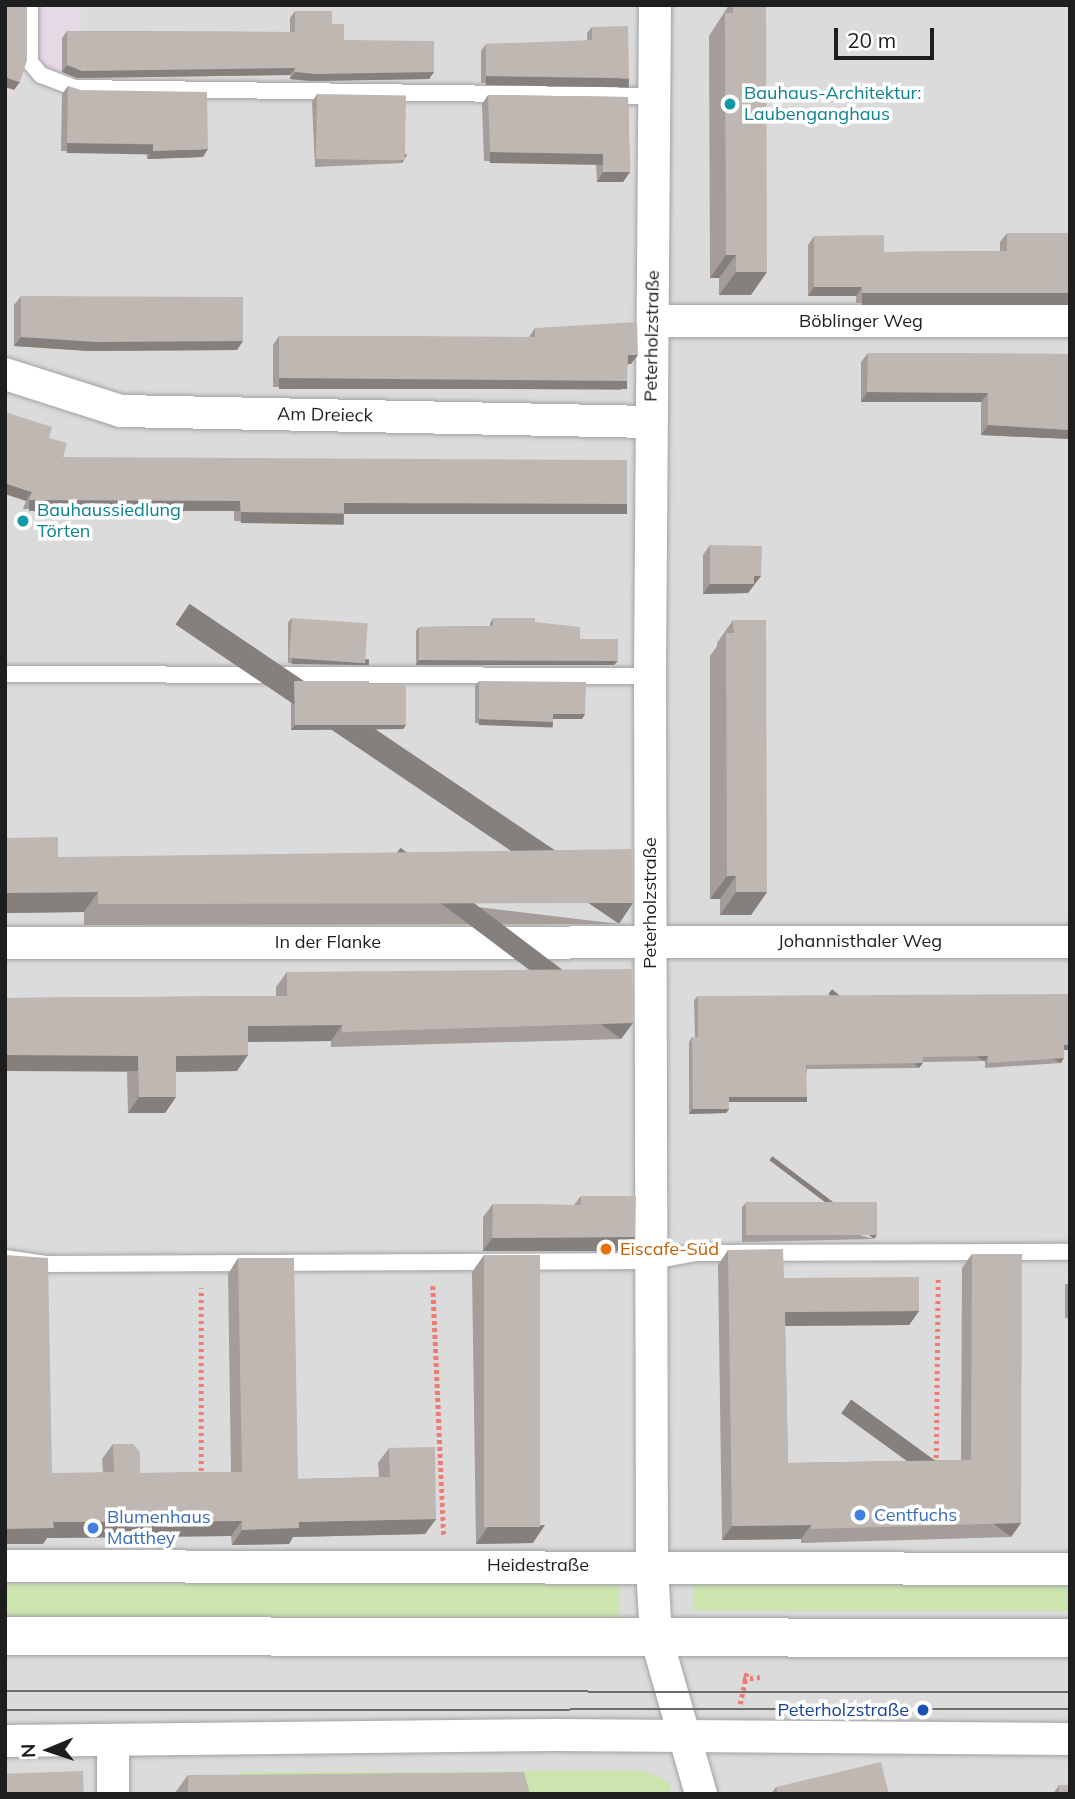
<!DOCTYPE html>
<meta charset="utf-8">
<style>
body{margin:0}
#map{position:relative;width:1075px;height:1799px;overflow:hidden;background:#efebe5;font-family:Mulish,sans-serif}
div>[style]{position:absolute}
.residential>*{inset:0;background:#dcdbdb}
.industrial>*{inset:0;background:#e7d8e5}
.grass>*{inset:0;background:#cce5af;transform-origin:0 0}
.path>*{height:4.5px;margin-top:-2.25px;transform-origin:0;background:repeating-linear-gradient(90deg,#f07b75 0 3.5px,transparent 0 7px)}
.roads{filter:drop-shadow(0 0 2px #a2a2a2) drop-shadow(0 0 2px #a2a2a2)}
.service>*{height:16px;margin:-8px;padding:0 8px;transform-origin:8px;border-radius:8px;background:#fff}
.minor>*{height:32px;margin:-16px;padding:0 16px;transform-origin:16px;border-radius:16px;background:#fff}
.tertiary>*{height:38px;margin:-19px;padding:0 19px;transform-origin:19px;border-radius:19px;background:#fff}
.tram>*{height:2px;margin:-1px;padding:0 1px;transform-origin:1px;border-radius:1px;background:#6c6c6c}
.wall>*{inset:0;background:#a49d99;transform-origin:0 0}
.shaded-wall>*{inset:0;background:#86807d;transform-origin:0 0}
.building>*{inset:0;background:#bfb7b2;transform-origin:0 0}
.dots>*{width:19px;height:19px;translate:-50% -50%;box-sizing:border-box;border:4px solid #fff;border-radius:50%}
span{translate:-50% -50%;white-space:nowrap;text-align:center;line-height:1.15;-webkit-text-stroke:7px #fff;paint-order:stroke}
.culture-label{font-size:18px;color:#0d838f}
.left{translate:0 -50%;text-align:left}
.street-label{font-size:18px;color:#1e1e1e}
.food-label{font-size:18px;color:#c56008}
.shop-label{font-size:18px;color:#366cbe}
.transit-label{font-size:18px;color:#164399}
.right{translate:-100% -50%;text-align:right}
.frame{position:absolute;inset:0;border:7px solid #1e1e1e;pointer-events:none}
.north{position:absolute;left:14px;top:1715px;width:70px;height:70px;-webkit-text-stroke:5px #fff;paint-order:stroke;rotate:268deg;font-size:19px;font-weight:700;line-height:28px;text-align:center;color:#1e1e1e}
.north::after{content:'';display:block;margin:auto;width:24px;height:32px;background:#1e1e1e;clip-path:polygon(50% 0,100% 100%,50% 72%,0 100%)}
.scale{position:absolute;left:834px;top:28px;width:100px;height:32px;box-sizing:border-box;border:4px solid #1e1e1e;border-top:0;padding-left:9px;font-size:21px;line-height:24px;white-space:nowrap;color:#1e1e1e;-webkit-text-stroke:5px #fff;paint-order:stroke}
</style>
<div id="map">
<div class="residential">
<i style="clip-path:polygon(81px 5px,1070px 5px,1070px 1794px,5px 1794px,5px 93px,12px 95px,25px 76px,81px 77px)"></i>
</div>
<div class="industrial">
<i style="clip-path:polygon(5px 5px,81px 5px,81px 77px,25px 76px,12px 96px,5px 93px)"></i>
</div>
<div class="grass">
<i style="left:693px;top:1582px;width:377px;height:29px"></i>
<i style="left:5px;top:1584px;width:615px;height:38px"></i>
<i style="clip-path:polygon(645px 1771px,669px 1782px,671px 1794px,241px 1794px,242px 1772px)"></i>
</div>
<div class="path">
<i style="left:433px;top:1286px;width:250px;rotate:87.5deg"></i>
<i style="left:936px;top:1465px;width:188px;rotate:-89.4deg"></i>
<i style="left:201px;top:1478px;width:190px;rotate:-90deg"></i>
<i style="left:743px;top:1679px;width:17px;rotate:-7deg"></i>
<i style="left:740px;top:1704px;width:33px;rotate:-78deg"></i>
</div>
<div class="roads">
<div class="service">
<i style="left:30px;top:5px;width:57px;rotate:90deg"></i>
<i style="left:30px;top:62px;width:17px;rotate:50deg"></i>
<i style="left:41px;top:75px;width:36px;rotate:21deg"></i>
<i style="left:75px;top:88px;width:579px;rotate:0.79deg"></i>
<i style="left:5px;top:674px;width:645px;rotate:0.18deg"></i>
<i style="left:5px;top:1258px;width:41px;rotate:8.3deg"></i>
<i style="left:46px;top:1264px;width:607px;rotate:-0.28deg"></i>
<i style="left:653px;top:1261px;width:44px;rotate:-10.5deg"></i>
<i style="left:696px;top:1253px;width:374px;rotate:-0.2deg"></i>
</div>
<div class="minor">
<i style="left:655px;top:5px;width:671px;rotate:90.43deg"></i>
<i style="left:650px;top:676px;width:891px;rotate:89.87deg"></i>
<i style="left:652px;top:1567px;width:70px;rotate:86.7deg"></i>
<i style="left:656px;top:1637px;width:163px;rotate:74deg"></i>
<i style="left:653px;top:321px;width:417px"></i>
<i style="left:5px;top:374px;width:122px;rotate:17.7deg"></i>
<i style="left:121px;top:411px;width:529px;rotate:1.19deg"></i>
<i style="left:5px;top:943px;width:1065px;rotate:-0.05deg"></i>
<i style="left:5px;top:1566px;width:1065px;rotate:0.16deg"></i>
<i style="left:5px;top:1741px;width:550px;rotate:-0.63deg"></i>
<i style="left:555px;top:1735px;width:515px;rotate:0.45deg"></i>
<i style="left:113px;top:1794px;width:52px;rotate:-90deg"></i>
</div>
<div class="tertiary">
<i style="left:5px;top:1636px;width:1065px;rotate:0.11deg"></i>
</div>
</div>
<div class="tram">
<i style="left:5px;top:1691px;width:1065px;rotate:0.05deg"></i>
<i style="left:5px;top:1710px;width:1065px;rotate:-0.05deg"></i>
</div>
<div class="wall">
<i style="clip-path:polygon(729px 5px,766px 5px,751px 295px,719px 295px,719px 278px,710px 278px,709px 36px)"></i>
<i style="clip-path:polygon(295px 11px,332px 24px,344px 40px,434px 72px,429px 79px,311px 81px,290px 79px,290px 75px,77px 78px,62px 72px,62px 38px,67px 31px,290px 32px,290px 18px)"></i>
<i style="clip-path:polygon(592px 27px,624px 85px,481px 83px,481px 51px,486px 44px,587px 41px,587px 33px)"></i>
<i style="clip-path:polygon(68px 86px,203px 157px,147px 159px,147px 152px,61px 151px,62px 94px)"></i>
<i style="clip-path:polygon(317px 94px,402px 163px,315px 167px,312px 102px)"></i>
<i style="clip-path:polygon(488px 95px,628px 97px,630px 172px,623px 182px,597px 182px,596px 163px,484px 161px,482px 104px)"></i>
<i style="clip-path:polygon(1070px 205px,1070px 302px,856px 303px,856px 296px,808px 296px,808px 245px,814px 236px,884px 252px,1000px 251px,1000px 242px,1007px 233px,1068px 233px,1068px 207px)"></i>
<i style="clip-path:polygon(21px 296px,237px 350px,89px 351px,14px 346px,14px 305px)"></i>
<i style="clip-path:polygon(535px 328px,631px 364px,628px 364px,621px 390px,273px 387px,273px 345px,279px 336px,529px 337px)"></i>
<i style="clip-path:polygon(868px 353px,1070px 354px,1070px 439px,981px 435px,981px 402px,861px 402px,861px 362px)"></i>
<i style="clip-path:polygon(49px 438px,63px 457px,627px 504px,620px 513px,344px 512px,337px 522px,234px 521px,234px 510px,23px 509px)"></i>
<i style="clip-path:polygon(710px 545px,761px 576px,748px 593px,703px 594px,703px 555px)"></i>
<i style="clip-path:polygon(292px 618px,366px 665px,288px 663px,288px 622px)"></i>
<i style="clip-path:polygon(493px 618px,535px 622px,580px 639px,614px 665px,416px 665px,416px 631px,419px 627px,490px 626px,490px 623px)"></i>
<i style="clip-path:polygon(733px 620px,767px 892px,751px 915px,720px 915px,720px 899px,710px 899px,710px 656px,717px 646px,717px 643px)"></i>
<i style="clip-path:polygon(294px 681px,369px 685px,406px 725px,403px 729px,291px 730px,291px 685px)"></i>
<i style="clip-path:polygon(479px 681px,585px 714px,582px 719px,553px 719px,553px 722px,549px 726px,475px 723px,475px 686px)"></i>
<i style="clip-path:polygon(5px 838px,58px 857px,619px 924px,84px 925px,84px 912px,5px 913px)"></i>
<i style="clip-path:polygon(287px 972px,633px 1023px,621px 1039px,331px 1047px,331px 1041px,248px 1042px,237px 1071px,176px 1072px,176px 1097px,165px 1113px,128px 1113px,127px 1072px,5px 1071px,5px 998px,276px 996px,276px 987px)"></i>
<i style="clip-path:polygon(698px 996px,1064px 1050px,1061px 1063px,985px 1068px,985px 1061px,923px 1062px,919px 1068px,807px 1069px,803px 1101px,729px 1101px,729px 1109px,726px 1113px,689px 1114px,689px 1042px,692px 1037px,695px 1037px,694px 1000px)"></i>
<i style="clip-path:polygon(581px 1196px,635px 1237px,626px 1251px,483px 1251px,483px 1217px,493px 1204px,574px 1205px)"></i>
<i style="clip-path:polygon(746px 1203px,874px 1239px,742px 1242px,742px 1207px)"></i>
<i style="clip-path:polygon(728px 1250px,784px 1278px,919px 1311px,909px 1325px,785px 1326px,788px 1463px,961px 1460px,962px 1268px,972px 1254px,1021px 1523px,1011px 1537px,801px 1543px,801px 1539px,722px 1540px,718px 1265px)"></i>
<i style="clip-path:polygon(5px 1255px,52px 1473px,103px 1473px,102px 1459px,113px 1444px,140px 1473px,231px 1472px,228px 1274px,238px 1258px,298px 1479px,379px 1477px,378px 1463px,389px 1448px,436px 1519px,425px 1534px,293px 1537px,289px 1544px,232px 1545px,231px 1536px,47px 1538px,43px 1544px,5px 1544px)"></i>
<i style="clip-path:polygon(484px 1255px,533px 1543px,476px 1544px,472px 1272px)"></i>
<i style="left:1070px;top:1284px;width:34px;height:5px;rotate:90deg"></i>
<i style="clip-path:polygon(188px 1775px,530px 1794px,174px 1794px)"></i>
<i style="clip-path:polygon(1059px 1785px,1070px 1794px,1053px 1794px)"></i>
<i style="clip-path:polygon(776px 1787px,889px 1794px,771px 1794px)"></i>
</div>
<div class="shaded-wall">
<i style="clip-path:polygon(67px 65px,295px 68px,290px 75px,77px 78px,62px 72px)"></i>
<i style="clip-path:polygon(295px 72px,434px 72px,429px 79px,311px 81px,290px 79px)"></i>
<i style="left:486px;top:76px;width:143px;height:9px;rotate:1deg"></i>
<i style="clip-path:polygon(5px 77px,20px 82px,14px 90px,5px 87px)"></i>
<i style="left:67px;top:143px;width:86px;height:10px;rotate:1deg"></i>
<i style="clip-path:polygon(208px 149px,203px 157px,147px 159px,153px 151px)"></i>
<i style="left:490px;top:152px;width:113px;height:11px;rotate:1deg"></i>
<i style="left:407px;top:155px;width:9px;height:86px;rotate:122deg"></i>
<i style="clip-path:polygon(603px 172px,630px 172px,623px 182px,597px 182px)"></i>
<i style="clip-path:polygon(726px 255px,736px 255px,719px 278px,710px 278px)"></i>
<i style="clip-path:polygon(736px 272px,767px 272px,751px 295px,719px 295px)"></i>
<i style="clip-path:polygon(814px 287px,862px 287px,856px 296px,808px 296px)"></i>
<i style="left:862px;top:293px;width:208px;height:12px"></i>
<i style="clip-path:polygon(21px 337px,243px 341px,237px 350px,89px 351px,14px 346px)"></i>
<i style="clip-path:polygon(628px 355px,638px 355px,631px 364px,621px 364px)"></i>
<i style="left:279px;top:378px;width:348px;height:11px"></i>
<i style="clip-path:polygon(867px 392px,988px 393px,981px 402px,861px 402px)"></i>
<i style="clip-path:polygon(988px 425px,1070px 430px,1070px 439px,981px 435px)"></i>
<i style="clip-path:polygon(5px 483px,32px 492px,26px 501px,5px 494px)"></i>
<i style="left:29px;top:500px;width:211px;height:11px"></i>
<i style="left:344px;top:503px;width:283px;height:11px"></i>
<i style="left:241px;top:512px;width:103px;height:11px;rotate:1deg"></i>
<i style="clip-path:polygon(754px 576px,761px 576px,748px 593px,703px 594px,710px 584px)"></i>
<i style="left:292px;top:658px;width:77px;height:6px;rotate:1deg"></i>
<i style="clip-path:polygon(419px 660px,618px 661px,614px 665px,416px 665px)"></i>
<i style="clip-path:polygon(553px 714px,585px 714px,582px 719px,549px 719px)"></i>
<i style="left:479px;top:719px;width:74px;height:6px;rotate:2deg"></i>
<i style="clip-path:polygon(295px 725px,406px 725px,403px 729px,291px 730px)"></i>
<i style="clip-path:polygon(727px 876px,736px 876px,720px 899px,710px 899px)"></i>
<i style="clip-path:polygon(98px 892px,84px 912px,5px 913px,5px 893px)"></i>
<i style="clip-path:polygon(736px 892px,767px 892px,751px 915px,720px 915px)"></i>
<i style="left:633px;top:903px;width:25px;height:535px;rotate:124deg"></i>
<i style="left:633px;top:1023px;width:20px;height:291px;rotate:127deg"></i>
<i style="clip-path:polygon(342px 1025px,331px 1041px,237px 1042px,248px 1026px)"></i>
<i style="clip-path:polygon(1064px 1045px,1070px 1045px,1070px 1050px,1061px 1050px)"></i>
<i style="left:5px;top:1055px;width:133px;height:16px"></i>
<i style="clip-path:polygon(248px 1055px,237px 1071px,165px 1072px,176px 1056px)"></i>
<i style="left:988px;top:1056px;width:6px;height:65px;rotate:121deg"></i>
<i style="left:1064px;top:1058px;width:6px;height:76px;rotate:121deg"></i>
<i style="left:923px;top:1063px;width:6px;height:117px;rotate:129deg"></i>
<i style="clip-path:polygon(139px 1097px,176px 1097px,165px 1113px,128px 1113px)"></i>
<i style="left:729px;top:1097px;width:78px;height:5px"></i>
<i style="clip-path:polygon(693px 1109px,729px 1109px,726px 1113px,689px 1114px)"></i>
<i style="left:877px;top:1235px;width:5px;height:131px;rotate:127deg"></i>
<i style="clip-path:polygon(635px 1237px,626px 1251px,483px 1251px,492px 1238px)"></i>
<i style="clip-path:polygon(919px 1311px,909px 1325px,775px 1326px,785px 1312px)"></i>
<i style="clip-path:polygon(436px 1519px,425px 1534px,293px 1537px,289px 1544px,232px 1545px,242px 1530px,299px 1522px)"></i>
<i style="clip-path:polygon(242px 1521px,231px 1536px,47px 1538px,43px 1544px,5px 1544px,5px 1529px,53px 1522px)"></i>
<i style="left:1021px;top:1523px;width:17px;height:210px;rotate:126deg"></i>
<i style="clip-path:polygon(545px 1525px,533px 1543px,476px 1544px,488px 1527px)"></i>
<i style="clip-path:polygon(811px 1525px,801px 1539px,722px 1540px,732px 1526px)"></i>
</div>
<div class="building">
<i style="clip-path:polygon(5px 5px,27px 5px,27px 60px,20px 82px,5px 77px)"></i>
<i style="clip-path:polygon(733px 5px,766px 5px,767px 272px,736px 272px,736px 255px,726px 255px,725px 13px,733px 13px)"></i>
<i style="clip-path:polygon(295px 11px,332px 11px,332px 24px,344px 24px,344px 40px,434px 41px,434px 72px,316px 74px,295px 72px,295px 68px,82px 71px,67px 65px,67px 31px,295px 32px)"></i>
<i style="clip-path:polygon(628px 26px,629px 78px,486px 76px,486px 44px,592px 40px,592px 27px)"></i>
<i style="clip-path:polygon(68px 86px,81px 90px,207px 92px,208px 149px,153px 151px,153px 144px,67px 143px)"></i>
<i style="left:317px;top:94px;width:89px;height:65px;rotate:1deg"></i>
<i style="clip-path:polygon(488px 95px,628px 97px,630px 172px,603px 172px,603px 154px,490px 152px)"></i>
<i style="clip-path:polygon(1007px 233px,1070px 233px,1070px 293px,862px 293px,862px 287px,814px 287px,814px 236px,884px 235px,884px 252px,1007px 251px)"></i>
<i style="clip-path:polygon(21px 296px,243px 297px,243px 341px,96px 342px,21px 337px)"></i>
<i style="clip-path:polygon(637px 322px,638px 355px,628px 355px,627px 381px,279px 378px,279px 336px,535px 337px,535px 328px)"></i>
<i style="clip-path:polygon(868px 353px,1070px 354px,1070px 430px,988px 425px,988px 393px,867px 392px)"></i>
<i style="clip-path:polygon(5px 412px,52px 427px,49px 438px,67px 443px,63px 457px,627px 460px,627px 504px,344px 503px,344px 513px,241px 512px,240px 501px,29px 500px,32px 492px,5px 483px)"></i>
<i style="clip-path:polygon(710px 545px,762px 546px,761px 576px,754px 576px,754px 584px,710px 584px)"></i>
<i style="left:292px;top:618px;width:76px;height:40px;rotate:4deg"></i>
<i style="clip-path:polygon(493px 618px,535px 618px,535px 622px,580px 627px,580px 639px,618px 639px,618px 661px,419px 660px,419px 627px,493px 626px)"></i>
<i style="clip-path:polygon(733px 620px,766px 620px,767px 892px,736px 892px,736px 876px,727px 876px,726px 633px,734px 633px)"></i>
<i style="clip-path:polygon(294px 681px,369px 681px,369px 685px,406px 685px,406px 725px,295px 725px)"></i>
<i style="clip-path:polygon(479px 681px,586px 682px,585px 714px,553px 714px,553px 722px,479px 719px)"></i>
<i style="clip-path:polygon(58px 837px,58px 857px,632px 849px,633px 903px,98px 904px,98px 892px,5px 893px,5px 838px)"></i>
<i style="clip-path:polygon(632px 969px,633px 1023px,342px 1032px,342px 1025px,248px 1026px,248px 1055px,176px 1056px,176px 1097px,139px 1097px,138px 1056px,5px 1055px,5px 998px,287px 996px,287px 972px)"></i>
<i style="clip-path:polygon(1070px 994px,1070px 1045px,1064px 1045px,1064px 1058px,988px 1063px,988px 1056px,923px 1057px,923px 1063px,806px 1065px,807px 1097px,729px 1097px,729px 1109px,693px 1109px,692px 1037px,698px 1037px,698px 996px)"></i>
<i style="clip-path:polygon(581px 1196px,636px 1196px,635px 1237px,492px 1238px,493px 1204px,581px 1205px)"></i>
<i style="left:877px;top:1202px;width:33px;height:131px;rotate:90deg"></i>
<i style="clip-path:polygon(783px 1249px,784px 1278px,919px 1277px,919px 1311px,785px 1312px,788px 1463px,971px 1460px,972px 1254px,1022px 1254px,1021px 1523px,811px 1529px,811px 1525px,732px 1526px,728px 1250px)"></i>
<i style="clip-path:polygon(5px 1255px,48px 1258px,52px 1473px,114px 1472px,113px 1444px,133px 1444px,140px 1452px,140px 1473px,242px 1472px,238px 1258px,294px 1258px,298px 1479px,390px 1477px,389px 1448px,435px 1447px,436px 1519px,299px 1522px,299px 1528px,242px 1530px,242px 1521px,53px 1522px,54px 1528px,5px 1529px)"></i>
<i style="left:484px;top:1255px;width:56px;height:272px"></i>
<i style="clip-path:polygon(881px 1762px,889px 1794px,778px 1794px,776px 1787px)"></i>
<i style="left:83px;top:1771px;width:23px;height:78px;rotate:88deg"></i>
<i style="clip-path:polygon(524px 1772px,530px 1794px,188px 1794px,188px 1775px)"></i>
<i style="left:1059px;top:1785px;width:11px;height:9px"></i>
</div>
<div class="dots">
<i style="left:730px;top:104px;background:#0f9aa8"></i>
<i style="left:23px;top:521px;background:#0f9aa8"></i>
<i style="left:606px;top:1249px;background:#e8710a"></i>
<i style="left:860px;top:1515px;background:#3f7fe0"></i>
<i style="left:93px;top:1528px;background:#3f7fe0"></i>
<i style="left:923px;top:1710px;background:#1a4fb4"></i>
</div>
<div class="culture-label">
<span class="left" style="left:744px;top:104px">Bauhaus-Architektur:<br>Laubenganghaus</span>
<span class="left" style="left:37px;top:521px">Bauhaussiedlung<br>Törten</span>
</div>
<div class="street-label">
<span style="left:861px;top:321px">Böblinger Weg</span>
<span style="left:652px;top:336px;rotate:-89deg">Peterholzstraße</span>
<span style="left:325px;top:415px;rotate:1deg">Am Dreieck</span>
<span style="left:650px;top:903px;rotate:-90deg">Peterholzstraße</span>
<span style="left:860px;top:941px">Johannisthaler Weg</span>
<span style="left:328px;top:942px">In der Flanke</span>
<span style="left:538px;top:1565px">Heidestraße</span>
</div>
<div class="food-label">
<span class="left" style="left:620px;top:1249px">Eiscafe-Süd</span>
</div>
<div class="shop-label">
<span class="left" style="left:874px;top:1515px">Centfuchs</span>
<span class="left" style="left:107px;top:1528px">Blumenhaus<br>Matthey</span>
</div>
<div class="transit-label">
<span class="right" style="left:909px;top:1710px">Peterholzstraße</span>
</div>
<div class="frame"></div>
<div class="north">N</div>
<div class="scale">20 m</div>
</div>
